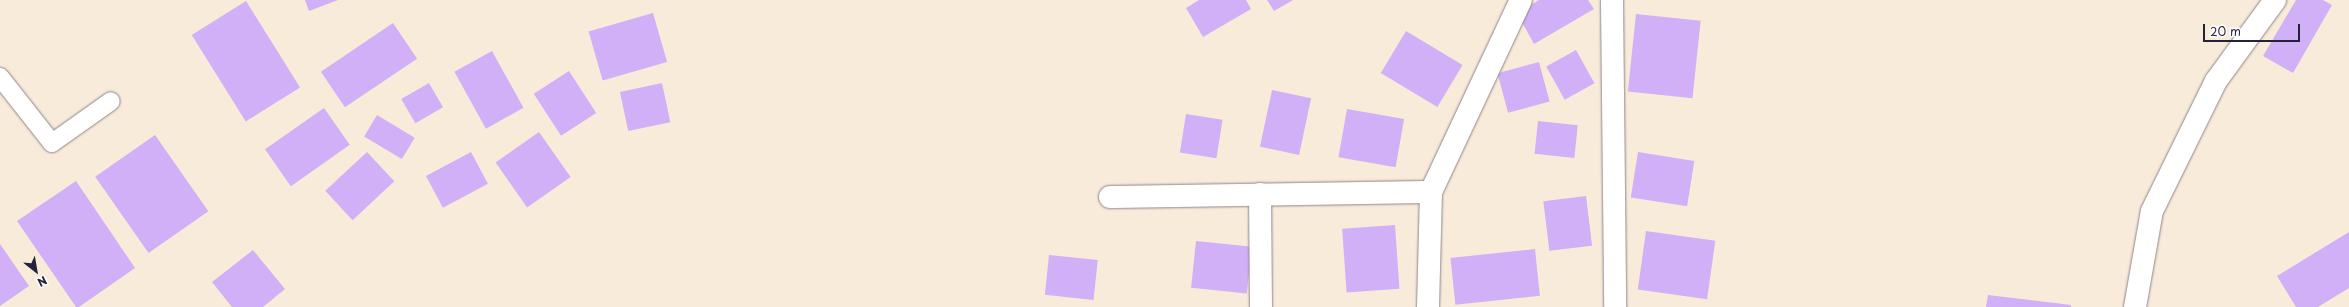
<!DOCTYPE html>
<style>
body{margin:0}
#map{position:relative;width:2349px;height:307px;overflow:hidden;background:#f9ebda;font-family:"Playpen Sans",sans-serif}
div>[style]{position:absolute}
.building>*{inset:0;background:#d1b0f7;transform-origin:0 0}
.roads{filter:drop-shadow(0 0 1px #8e868a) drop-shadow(0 0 1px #8e868a)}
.service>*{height:18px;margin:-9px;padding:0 9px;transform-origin:9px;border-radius:9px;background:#fff}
.minor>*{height:22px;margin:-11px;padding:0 11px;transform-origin:11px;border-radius:11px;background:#fff}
span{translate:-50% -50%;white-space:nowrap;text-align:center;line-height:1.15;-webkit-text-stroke:4px #fff;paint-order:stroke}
.north{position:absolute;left:16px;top:251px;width:40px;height:40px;-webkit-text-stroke:3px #fff;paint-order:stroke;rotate:149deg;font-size:11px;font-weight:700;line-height:16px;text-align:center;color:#22223b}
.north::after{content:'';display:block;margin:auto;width:14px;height:18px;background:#22223b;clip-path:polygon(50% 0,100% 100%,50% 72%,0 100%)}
.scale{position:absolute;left:2203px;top:24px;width:97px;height:18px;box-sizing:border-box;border:2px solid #22223b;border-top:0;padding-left:5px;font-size:12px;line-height:14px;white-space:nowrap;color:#22223b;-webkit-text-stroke:3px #fff;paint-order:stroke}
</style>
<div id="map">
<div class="building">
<i style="clip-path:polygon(305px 0,338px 0,309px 11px)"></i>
<i style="clip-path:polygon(1199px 0,1246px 0,1251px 9px,1203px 37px,1186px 8px)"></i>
<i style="clip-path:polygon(1267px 0,1293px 0,1274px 11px)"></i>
<i style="clip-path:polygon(1539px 0,1588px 0,1594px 9px,1534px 44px,1517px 13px)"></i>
<i style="clip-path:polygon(2296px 0,2323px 0,2332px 5px,2293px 73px,2263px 56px)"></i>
<i style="left:246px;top:1px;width:102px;height:64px;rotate:58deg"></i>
<i style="left:653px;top:13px;width:51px;height:67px;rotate:74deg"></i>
<i style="left:1636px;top:14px;width:65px;height:78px;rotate:6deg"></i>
<i style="left:393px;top:23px;width:43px;height:87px;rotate:56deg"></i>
<i style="left:1406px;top:31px;width:66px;height:49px;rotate:31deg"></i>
<i style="left:1576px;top:50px;width:38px;height:34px;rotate:61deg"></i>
<i style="left:492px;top:51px;width:65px;height:43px;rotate:61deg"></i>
<i style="left:1539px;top:62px;width:41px;height:43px;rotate:75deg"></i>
<i style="left:569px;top:71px;width:50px;height:42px;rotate:57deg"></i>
<i style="left:429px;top:83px;width:28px;height:32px;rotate:60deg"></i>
<i style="left:662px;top:83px;width:40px;height:43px;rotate:78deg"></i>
<i style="left:1272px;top:90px;width:40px;height:58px;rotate:12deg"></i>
<i style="left:324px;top:108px;width:45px;height:72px;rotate:55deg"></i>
<i style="left:1347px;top:109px;width:58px;height:49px;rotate:10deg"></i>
<i style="left:1186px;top:114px;width:37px;height:39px;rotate:9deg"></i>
<i style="left:377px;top:115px;width:44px;height:25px;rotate:31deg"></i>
<i style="left:1538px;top:121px;width:40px;height:33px;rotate:6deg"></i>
<i style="left:539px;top:132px;width:55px;height:53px;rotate:55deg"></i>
<i style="left:155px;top:135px;width:93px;height:73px;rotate:55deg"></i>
<i style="left:367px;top:152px;width:40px;height:57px;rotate:47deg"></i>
<i style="left:471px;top:152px;width:36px;height:51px;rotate:62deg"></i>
<i style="left:1638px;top:152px;width:57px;height:46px;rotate:9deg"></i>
<i style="clip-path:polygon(76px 181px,135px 268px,79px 307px,76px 307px,17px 221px)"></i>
<i style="left:1586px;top:196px;width:50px;height:43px;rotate:83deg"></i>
<i style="left:1395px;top:225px;width:64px;height:53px;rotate:86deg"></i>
<i style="left:1646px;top:231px;width:70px;height:59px;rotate:8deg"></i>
<i style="clip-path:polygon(2349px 232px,2349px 288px,2318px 307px,2296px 307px,2277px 276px)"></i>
<i style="left:1196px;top:241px;width:56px;height:47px;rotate:6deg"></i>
<i style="clip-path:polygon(0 244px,29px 286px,0 306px)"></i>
<i style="left:1535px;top:249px;width:47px;height:85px;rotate:84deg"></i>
<i style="clip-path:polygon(253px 250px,285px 289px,263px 307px,232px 307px,212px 282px)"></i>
<i style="left:1049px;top:255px;width:49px;height:40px;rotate:6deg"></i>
<i style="clip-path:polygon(1988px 295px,2071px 305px,2071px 307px,1986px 307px)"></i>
</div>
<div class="roads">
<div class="service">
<i style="left:0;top:77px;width:84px;rotate:51.8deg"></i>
<i style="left:52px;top:143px;width:72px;rotate:-35.4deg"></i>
</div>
<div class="minor">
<i style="left:1612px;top:0;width:307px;rotate:89.4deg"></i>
<i style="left:1260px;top:194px;width:113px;rotate:89.5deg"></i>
<i style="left:1110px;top:197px;width:321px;rotate:-0.9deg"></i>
<i style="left:1428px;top:307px;width:115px;rotate:-88.5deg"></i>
<i style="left:1431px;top:192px;width:212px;rotate:-64.9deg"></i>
<i style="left:2135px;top:307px;width:97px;rotate:-80deg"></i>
<i style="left:2152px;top:211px;width:145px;rotate:-63.8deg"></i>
<i style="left:2216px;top:81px;width:100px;rotate:-53.9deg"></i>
</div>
</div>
<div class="north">N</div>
<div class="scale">20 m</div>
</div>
